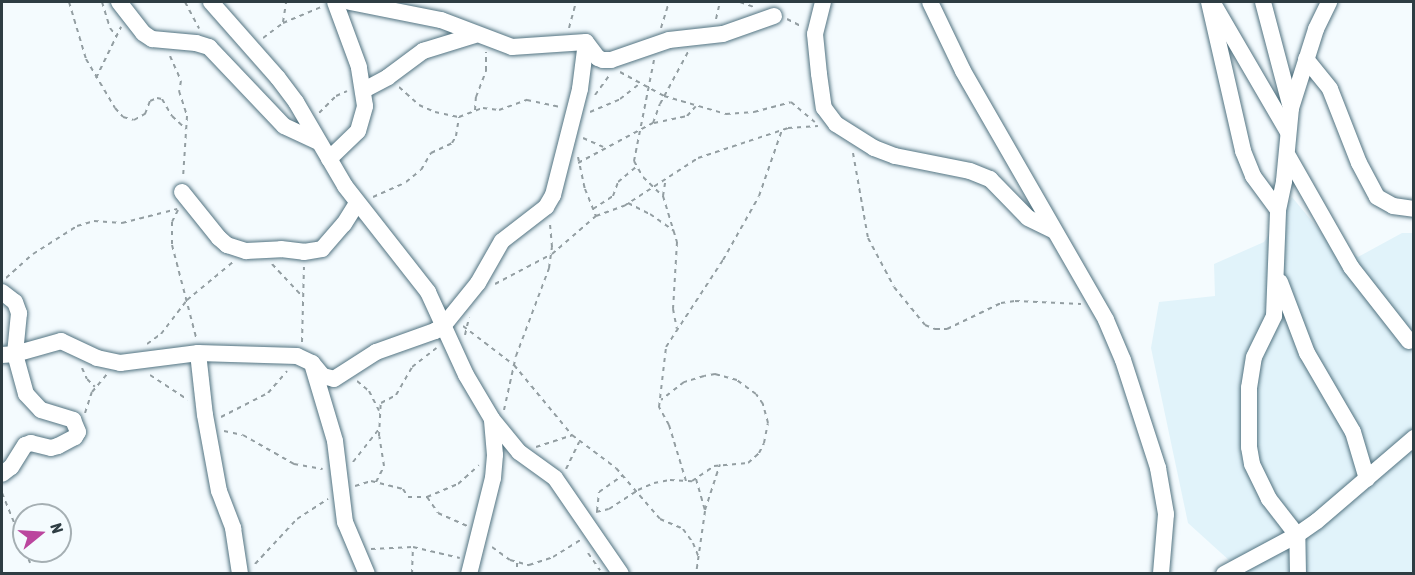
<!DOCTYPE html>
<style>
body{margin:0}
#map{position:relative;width:1415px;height:575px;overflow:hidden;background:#f4fbfe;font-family:"Asap Condensed",sans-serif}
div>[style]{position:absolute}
.built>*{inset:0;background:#e1f3fa}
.path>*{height:2px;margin-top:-1px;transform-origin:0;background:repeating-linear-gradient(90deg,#939ea2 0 4.5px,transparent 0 9px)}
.roads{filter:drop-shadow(0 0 2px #527381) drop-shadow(0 0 2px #527381)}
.minor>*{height:16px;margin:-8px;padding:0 8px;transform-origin:8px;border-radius:8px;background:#fff}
span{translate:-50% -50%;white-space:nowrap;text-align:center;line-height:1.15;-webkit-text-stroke:6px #f4fbfe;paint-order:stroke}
.frame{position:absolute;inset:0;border:3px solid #2e3d43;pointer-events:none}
.north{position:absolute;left:12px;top:503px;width:60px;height:60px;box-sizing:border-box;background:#f4fbfe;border:2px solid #a5afb3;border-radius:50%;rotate:72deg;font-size:16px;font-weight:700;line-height:24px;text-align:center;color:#2e3d43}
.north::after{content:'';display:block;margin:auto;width:21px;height:27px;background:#bb469e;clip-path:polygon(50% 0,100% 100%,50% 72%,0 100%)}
</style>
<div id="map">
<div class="built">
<i style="clip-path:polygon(1292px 197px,1329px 242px,1358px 257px,1402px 233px,1413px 233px,1413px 573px,1227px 573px,1231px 562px,1188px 523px,1151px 348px,1159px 302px,1215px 296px,1214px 264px,1264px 242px)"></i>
</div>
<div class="path">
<i style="left:69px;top:2px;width:59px;rotate:73.4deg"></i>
<i style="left:86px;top:59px;width:57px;rotate:59.4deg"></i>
<i style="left:115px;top:108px;width:12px;rotate:48deg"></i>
<i style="left:123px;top:117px;width:11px;rotate:15deg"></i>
<i style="left:134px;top:120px;width:13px;rotate:-29deg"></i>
<i style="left:145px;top:114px;width:14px;rotate:-69deg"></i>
<i style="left:150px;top:101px;width:8px;rotate:-23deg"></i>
<i style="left:157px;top:98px;width:5px;rotate:11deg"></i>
<i style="left:162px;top:99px;width:20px;rotate:60deg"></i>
<i style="left:172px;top:116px;width:19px;rotate:43deg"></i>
<i style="left:102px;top:2px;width:27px;rotate:73deg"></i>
<i style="left:110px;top:28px;width:11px;rotate:52deg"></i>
<i style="left:185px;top:2px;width:30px;rotate:62deg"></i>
<i style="left:740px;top:2px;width:15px;rotate:20deg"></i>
<i style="left:716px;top:19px;width:17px;rotate:-77deg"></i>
<i style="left:787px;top:19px;width:16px;rotate:27deg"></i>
<i style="left:283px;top:22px;width:20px;rotate:-81deg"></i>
<i style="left:569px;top:28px;width:27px;rotate:-75deg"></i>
<i style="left:661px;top:28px;width:27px;rotate:-73deg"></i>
<i style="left:263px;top:38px;width:25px;rotate:-37deg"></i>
<i style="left:283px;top:23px;width:41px;rotate:-22.8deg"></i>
<i style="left:170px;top:56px;width:27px;rotate:66deg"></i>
<i style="left:181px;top:81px;width:10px;rotate:101deg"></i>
<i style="left:179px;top:91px;width:26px;rotate:72deg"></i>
<i style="left:187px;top:116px;width:62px;rotate:93.7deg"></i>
<i style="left:654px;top:60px;width:103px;rotate:101.2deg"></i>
<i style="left:634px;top:161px;width:18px;rotate:61deg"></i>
<i style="left:643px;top:177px;width:28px;rotate:44deg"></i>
<i style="left:663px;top:196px;width:48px;rotate:73.1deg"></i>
<i style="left:677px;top:242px;width:67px;rotate:93.4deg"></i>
<i style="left:673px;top:309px;width:20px;rotate:79deg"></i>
<i style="left:620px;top:72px;width:50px;rotate:28.6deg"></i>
<i style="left:664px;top:96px;width:65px;rotate:16.2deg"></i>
<i style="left:726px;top:114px;width:28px;rotate:-4deg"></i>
<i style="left:754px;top:112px;width:38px;rotate:-15deg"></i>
<i style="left:791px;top:102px;width:31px;rotate:40deg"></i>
<i style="left:96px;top:78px;width:57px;rotate:-63.9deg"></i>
<i style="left:399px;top:87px;width:27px;rotate:42deg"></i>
<i style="left:419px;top:105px;width:17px;rotate:24deg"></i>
<i style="left:435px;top:112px;width:25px;rotate:12deg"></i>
<i style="left:459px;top:117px;width:26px;rotate:-21deg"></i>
<i style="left:483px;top:108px;width:16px;rotate:7deg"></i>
<i style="left:499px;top:110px;width:30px;rotate:-20deg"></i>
<i style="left:527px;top:100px;width:34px;rotate:12deg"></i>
<i style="left:595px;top:95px;width:24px;rotate:-54deg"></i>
<i style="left:475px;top:110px;width:13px;rotate:-86deg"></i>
<i style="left:476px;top:97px;width:28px;rotate:-69deg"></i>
<i style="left:486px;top:71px;width:19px;rotate:-90deg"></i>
<i style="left:590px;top:112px;width:33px;rotate:-23deg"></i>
<i style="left:620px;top:99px;width:24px;rotate:-38deg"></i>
<i style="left:319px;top:113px;width:24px;rotate:-45deg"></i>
<i style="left:336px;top:96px;width:12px;rotate:-24deg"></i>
<i style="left:654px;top:123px;width:34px;rotate:-12deg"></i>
<i style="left:687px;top:116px;width:13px;rotate:-48deg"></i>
<i style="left:583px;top:138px;width:22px;rotate:24deg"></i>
<i style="left:853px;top:153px;width:86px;rotate:80deg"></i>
<i style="left:868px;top:238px;width:55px;rotate:62deg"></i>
<i style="left:894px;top:287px;width:49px;rotate:50.8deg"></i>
<i style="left:925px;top:325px;width:11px;rotate:22deg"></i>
<i style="left:935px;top:329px;width:12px"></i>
<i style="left:947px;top:329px;width:60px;rotate:-25.7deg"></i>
<i style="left:1001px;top:303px;width:14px;rotate:-8deg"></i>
<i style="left:1015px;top:301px;width:66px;rotate:2.6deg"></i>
<i style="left:578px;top:157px;width:33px;rotate:78deg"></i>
<i style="left:585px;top:189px;width:29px;rotate:68deg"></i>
<i style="left:578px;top:163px;width:85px;rotate:-28.1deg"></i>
<i style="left:653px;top:123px;width:20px;rotate:-70deg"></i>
<i style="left:660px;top:104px;width:59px;rotate:-61.7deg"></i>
<i style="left:663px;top:196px;width:18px;rotate:-81deg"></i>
<i style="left:373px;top:197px;width:36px;rotate:-24deg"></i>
<i style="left:406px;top:182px;width:19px;rotate:-39deg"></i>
<i style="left:421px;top:170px;width:20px;rotate:-60deg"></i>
<i style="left:431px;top:153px;width:23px;rotate:-25deg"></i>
<i style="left:452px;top:143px;width:8px;rotate:-60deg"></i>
<i style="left:456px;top:136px;width:19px;rotate:-81deg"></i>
<i style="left:628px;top:203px;width:25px;rotate:27deg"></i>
<i style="left:650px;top:214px;width:29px;rotate:35deg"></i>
<i style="left:593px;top:209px;width:24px;rotate:-33deg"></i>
<i style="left:613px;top:196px;width:15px;rotate:-70deg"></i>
<i style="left:618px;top:182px;width:23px;rotate:-40deg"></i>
<i style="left:178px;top:210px;width:13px;rotate:117deg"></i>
<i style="left:172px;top:222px;width:23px;rotate:90deg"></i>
<i style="left:172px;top:245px;width:95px;rotate:75.4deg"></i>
<i style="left:272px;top:264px;width:42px;rotate:46.9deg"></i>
<i style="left:6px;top:278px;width:36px;rotate:-42deg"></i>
<i style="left:33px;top:254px;width:52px;rotate:-32.5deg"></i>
<i style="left:77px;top:226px;width:18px;rotate:-16deg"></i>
<i style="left:94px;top:221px;width:28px;rotate:4deg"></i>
<i style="left:122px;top:223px;width:57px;rotate:-14.3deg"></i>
<i style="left:495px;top:284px;width:64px;rotate:-27.8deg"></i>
<i style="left:552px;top:254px;width:58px;rotate:-40.8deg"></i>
<i style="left:596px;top:216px;width:30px;rotate:-20deg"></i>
<i style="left:624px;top:206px;width:88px;rotate:-33deg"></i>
<i style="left:698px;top:158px;width:95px;rotate:-18.4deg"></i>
<i style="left:788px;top:128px;width:30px;rotate:-4deg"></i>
<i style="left:463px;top:326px;width:64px;rotate:37.4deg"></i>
<i style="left:514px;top:365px;width:91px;rotate:50.4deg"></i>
<i style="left:572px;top:435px;width:55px;rotate:36.9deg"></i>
<i style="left:616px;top:468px;width:67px;rotate:49.2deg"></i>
<i style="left:660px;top:519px;width:25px;rotate:23deg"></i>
<i style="left:683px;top:529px;width:17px;rotate:54deg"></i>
<i style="left:693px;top:543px;width:16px;rotate:68deg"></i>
<i style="left:465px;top:335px;width:18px;rotate:-77deg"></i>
<i style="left:302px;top:342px;width:75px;rotate:-88.5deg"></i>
<i style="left:147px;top:344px;width:17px;rotate:-36deg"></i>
<i style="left:161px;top:334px;width:43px;rotate:-52.6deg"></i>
<i style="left:187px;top:300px;width:60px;rotate:-39.6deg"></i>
<i style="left:82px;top:368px;width:12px;rotate:66deg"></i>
<i style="left:87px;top:379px;width:11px;rotate:45deg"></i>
<i style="left:150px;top:375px;width:45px;rotate:33.3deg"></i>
<i style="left:357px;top:381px;width:16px;rotate:40deg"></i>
<i style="left:369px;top:391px;width:22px;rotate:63deg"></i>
<i style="left:504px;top:410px;width:55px;rotate:-77.5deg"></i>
<i style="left:516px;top:356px;width:94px;rotate:-69.4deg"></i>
<i style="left:549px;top:268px;width:21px;rotate:-82deg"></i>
<i style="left:552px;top:247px;width:24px;rotate:-95deg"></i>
<i style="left:85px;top:413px;width:22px;rotate:-72deg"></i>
<i style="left:92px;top:392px;width:23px;rotate:-50deg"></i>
<i style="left:221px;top:417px;width:53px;rotate:-27.1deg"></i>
<i style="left:268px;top:393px;width:29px;rotate:-49deg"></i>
<i style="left:224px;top:431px;width:19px;rotate:12deg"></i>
<i style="left:243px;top:435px;width:59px;rotate:29.6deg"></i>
<i style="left:294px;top:464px;width:29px;rotate:10deg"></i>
<i style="left:536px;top:447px;width:38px;rotate:-18deg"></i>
<i style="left:353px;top:462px;width:42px;rotate:-51.8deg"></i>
<i style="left:566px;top:469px;width:30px;rotate:-64deg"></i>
<i style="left:696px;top:479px;width:33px;rotate:74deg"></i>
<i style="left:705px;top:511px;width:64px;rotate:98.1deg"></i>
<i style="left:686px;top:481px;width:59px;rotate:-106.9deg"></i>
<i style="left:669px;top:425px;width:21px;rotate:-119deg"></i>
<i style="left:659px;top:407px;width:60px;rotate:-83.3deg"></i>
<i style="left:666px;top:347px;width:104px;rotate:-56.8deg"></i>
<i style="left:723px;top:260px;width:73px;rotate:-60.6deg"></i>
<i style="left:759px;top:196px;width:70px;rotate:-70.8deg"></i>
<i style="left:376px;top:482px;width:18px;rotate:-63deg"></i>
<i style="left:384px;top:466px;width:30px;rotate:-99deg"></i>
<i style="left:379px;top:436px;width:33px;rotate:-87deg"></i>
<i style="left:381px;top:403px;width:17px;rotate:-28deg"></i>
<i style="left:396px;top:395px;width:32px;rotate:-60deg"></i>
<i style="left:412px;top:367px;width:31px;rotate:-38deg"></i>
<i style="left:355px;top:486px;width:17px;rotate:-17deg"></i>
<i style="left:371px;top:481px;width:33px;rotate:14deg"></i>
<i style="left:403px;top:489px;width:9px;rotate:58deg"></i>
<i style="left:408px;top:497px;width:19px"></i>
<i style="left:427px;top:497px;width:34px;rotate:-23deg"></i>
<i style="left:458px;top:484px;width:28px;rotate:-42deg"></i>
<i style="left:2px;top:493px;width:58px;rotate:67.8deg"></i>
<i style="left:427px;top:497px;width:19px;rotate:55deg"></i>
<i style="left:438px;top:513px;width:32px;rotate:24deg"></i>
<i style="left:705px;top:510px;width:48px;rotate:-71.9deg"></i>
<i style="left:597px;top:511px;width:19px;rotate:-84deg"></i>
<i style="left:599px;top:492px;width:29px;rotate:-35deg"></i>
<i style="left:596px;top:512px;width:13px;rotate:-13deg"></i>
<i style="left:609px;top:509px;width:35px;rotate:-33deg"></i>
<i style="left:638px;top:490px;width:17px;rotate:-24deg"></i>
<i style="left:654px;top:483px;width:16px;rotate:-11deg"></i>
<i style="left:670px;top:480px;width:22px;rotate:3deg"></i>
<i style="left:692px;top:481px;width:27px;rotate:-34deg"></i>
<i style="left:714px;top:466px;width:34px;rotate:-5deg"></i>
<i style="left:748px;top:463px;width:15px;rotate:-42deg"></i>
<i style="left:759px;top:453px;width:11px;rotate:-63deg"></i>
<i style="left:764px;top:443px;width:20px;rotate:-79deg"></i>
<i style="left:768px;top:423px;width:20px;rotate:-105deg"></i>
<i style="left:763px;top:404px;width:12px;rotate:-125deg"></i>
<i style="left:756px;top:394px;width:24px;rotate:-144deg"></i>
<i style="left:737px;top:380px;width:23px;rotate:-165deg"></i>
<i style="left:715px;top:374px;width:11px;rotate:170deg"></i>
<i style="left:704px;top:376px;width:21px;rotate:163deg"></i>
<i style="left:684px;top:382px;width:29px;rotate:142deg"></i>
<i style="left:492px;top:547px;width:22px;rotate:36deg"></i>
<i style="left:510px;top:560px;width:20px;rotate:15deg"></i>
<i style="left:529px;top:565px;width:25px;rotate:-18deg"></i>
<i style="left:553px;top:557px;width:32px;rotate:-32deg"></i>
<i style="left:371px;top:549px;width:42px;rotate:-2.7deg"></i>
<i style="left:413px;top:547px;width:48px;rotate:13.2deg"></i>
<i style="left:25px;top:551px;width:13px;rotate:67deg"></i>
<i style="left:588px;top:553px;width:21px;rotate:55deg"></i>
<i style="left:517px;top:563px;width:11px;rotate:90deg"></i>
<i style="left:255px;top:564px;width:62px;rotate:-47deg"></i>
<i style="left:297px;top:519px;width:37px;rotate:-33deg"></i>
<i style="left:412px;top:574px;width:27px;rotate:-88deg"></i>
</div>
<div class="roads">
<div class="minor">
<i style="left:119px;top:2px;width:39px;rotate:52deg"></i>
<i style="left:143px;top:33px;width:11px;rotate:34deg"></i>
<i style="left:152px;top:39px;width:44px;rotate:5.2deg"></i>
<i style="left:196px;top:43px;width:14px;rotate:17deg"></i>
<i style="left:209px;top:47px;width:109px;rotate:46.5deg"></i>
<i style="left:284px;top:126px;width:38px;rotate:25deg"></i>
<i style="left:211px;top:2px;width:101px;rotate:48.6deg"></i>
<i style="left:278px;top:78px;width:30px;rotate:53deg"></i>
<i style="left:296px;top:102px;width:97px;rotate:59.7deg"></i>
<i style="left:345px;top:186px;width:135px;rotate:51.9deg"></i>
<i style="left:428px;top:292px;width:91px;rotate:65.4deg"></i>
<i style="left:466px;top:375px;width:51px;rotate:59.4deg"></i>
<i style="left:492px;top:419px;width:43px;rotate:50.7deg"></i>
<i style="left:519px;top:452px;width:44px;rotate:35.8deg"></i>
<i style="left:555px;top:478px;width:116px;rotate:55.5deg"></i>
<i style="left:350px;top:2px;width:93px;rotate:11.2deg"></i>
<i style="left:441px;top:20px;width:76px;rotate:20.8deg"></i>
<i style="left:512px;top:47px;width:74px;rotate:-3.9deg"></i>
<i style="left:586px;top:42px;width:20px;rotate:53deg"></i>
<i style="left:598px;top:58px;width:5px;rotate:22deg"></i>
<i style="left:603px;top:60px;width:8px"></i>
<i style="left:611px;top:60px;width:61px;rotate:-19deg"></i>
<i style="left:669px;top:40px;width:54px;rotate:-6.3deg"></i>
<i style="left:723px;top:34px;width:54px;rotate:-19.4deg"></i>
<i style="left:823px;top:2px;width:33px;rotate:104deg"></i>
<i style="left:815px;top:34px;width:40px;rotate:84.3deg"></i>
<i style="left:819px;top:74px;width:34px;rotate:82deg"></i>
<i style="left:824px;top:108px;width:20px;rotate:53deg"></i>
<i style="left:836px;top:124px;width:45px;rotate:32.3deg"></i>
<i style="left:874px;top:148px;width:22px;rotate:21deg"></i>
<i style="left:895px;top:156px;width:76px;rotate:11.3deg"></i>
<i style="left:970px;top:171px;width:22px;rotate:22deg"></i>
<i style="left:990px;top:179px;width:54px;rotate:45.7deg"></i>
<i style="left:1028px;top:218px;width:28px;rotate:26deg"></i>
<i style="left:930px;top:2px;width:76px;rotate:64.4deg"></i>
<i style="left:963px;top:71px;width:287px;rotate:60.1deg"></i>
<i style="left:1106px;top:320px;width:43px;rotate:67deg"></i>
<i style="left:1123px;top:360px;width:114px;rotate:72deg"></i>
<i style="left:1158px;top:468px;width:47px;rotate:80.1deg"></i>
<i style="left:1166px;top:514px;width:60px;rotate:94.8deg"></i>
<i style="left:1209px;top:2px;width:153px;rotate:77.1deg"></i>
<i style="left:1243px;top:151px;width:27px;rotate:68deg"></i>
<i style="left:1253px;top:176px;width:42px;rotate:53.7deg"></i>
<i style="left:1263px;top:2px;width:110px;rotate:75.2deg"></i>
<i style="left:1214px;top:5px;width:147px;rotate:59.8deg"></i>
<i style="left:1306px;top:59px;width:38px;rotate:51deg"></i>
<i style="left:1330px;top:89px;width:79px;rotate:68.6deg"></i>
<i style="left:1359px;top:163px;width:38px;rotate:62deg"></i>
<i style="left:1377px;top:197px;width:18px;rotate:29deg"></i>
<i style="left:1393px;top:206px;width:21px;rotate:8deg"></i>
<i style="left:364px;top:90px;width:27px;rotate:-28deg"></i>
<i style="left:388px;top:77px;width:44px;rotate:-36.6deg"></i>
<i style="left:423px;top:51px;width:54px;rotate:-17.1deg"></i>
<i style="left:1288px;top:156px;width:128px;rotate:60.4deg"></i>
<i style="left:1351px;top:267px;width:94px;rotate:51.9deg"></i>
<i style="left:329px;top:159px;width:40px;rotate:-44deg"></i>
<i style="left:358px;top:131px;width:26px;rotate:-74deg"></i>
<i style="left:365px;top:106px;width:39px;rotate:-99deg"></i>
<i style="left:359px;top:67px;width:69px;rotate:-110.3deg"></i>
<i style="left:182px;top:192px;width:59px;rotate:51.2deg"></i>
<i style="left:219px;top:238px;width:11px;rotate:41deg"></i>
<i style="left:227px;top:245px;width:20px;rotate:18deg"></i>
<i style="left:246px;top:251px;width:35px;rotate:-3deg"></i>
<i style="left:281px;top:249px;width:23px;rotate:7deg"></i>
<i style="left:304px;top:252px;width:18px;rotate:-9deg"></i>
<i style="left:322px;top:249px;width:33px;rotate:-49deg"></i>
<i style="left:344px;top:224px;width:25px;rotate:-58deg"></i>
<i style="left:1280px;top:282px;width:76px;rotate:69.2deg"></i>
<i style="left:1307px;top:353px;width:91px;rotate:59.8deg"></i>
<i style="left:1353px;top:432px;width:49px;rotate:73.4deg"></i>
<i style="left:2px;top:292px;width:16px;rotate:38deg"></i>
<i style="left:15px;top:302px;width:12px;rotate:70deg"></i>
<i style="left:19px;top:313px;width:41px;rotate:95.6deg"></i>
<i style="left:15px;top:354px;width:41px;rotate:74.6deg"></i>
<i style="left:26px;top:394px;width:22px;rotate:47deg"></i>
<i style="left:41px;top:410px;width:34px;rotate:17deg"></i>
<i style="left:73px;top:420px;width:13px;rotate:67deg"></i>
<i style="left:78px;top:432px;width:6px;rotate:121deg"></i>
<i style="left:75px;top:437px;width:19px;rotate:152deg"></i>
<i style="left:58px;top:446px;width:7px;rotate:164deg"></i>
<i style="left:51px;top:448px;width:21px;rotate:-166deg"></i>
<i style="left:31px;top:443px;width:6px;rotate:162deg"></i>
<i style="left:25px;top:445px;width:26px;rotate:122deg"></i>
<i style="left:11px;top:467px;width:11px;rotate:142deg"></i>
<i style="left:198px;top:353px;width:62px;rotate:83.6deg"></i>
<i style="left:205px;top:415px;width:77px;rotate:79.6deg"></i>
<i style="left:219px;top:491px;width:40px;rotate:69deg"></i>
<i style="left:233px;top:528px;width:47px;rotate:81.3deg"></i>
<i style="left:2px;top:355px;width:13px;rotate:-4deg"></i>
<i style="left:15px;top:354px;width:48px;rotate:-15.8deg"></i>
<i style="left:61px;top:341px;width:40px;rotate:25deg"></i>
<i style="left:97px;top:358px;width:24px;rotate:12deg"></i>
<i style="left:120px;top:363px;width:79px;rotate:-7.3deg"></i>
<i style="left:198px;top:353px;width:99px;rotate:1.7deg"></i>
<i style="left:297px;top:356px;width:17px;rotate:25deg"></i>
<i style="left:312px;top:363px;width:17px;rotate:50deg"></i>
<i style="left:323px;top:376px;width:11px;rotate:15deg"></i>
<i style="left:334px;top:379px;width:50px;rotate:-32.7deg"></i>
<i style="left:376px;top:352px;width:63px;rotate:-19.6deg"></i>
<i style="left:435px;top:331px;width:11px;rotate:-34deg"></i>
<i style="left:444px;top:325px;width:54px;rotate:-51deg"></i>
<i style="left:478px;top:283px;width:48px;rotate:-60.3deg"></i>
<i style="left:502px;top:241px;width:56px;rotate:-37.7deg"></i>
<i style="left:546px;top:207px;width:14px;rotate:-60deg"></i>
<i style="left:553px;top:195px;width:109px;rotate:-75.7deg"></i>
<i style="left:580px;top:89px;width:47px;rotate:-82.7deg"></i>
<i style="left:313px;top:367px;width:77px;rotate:73.4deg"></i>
<i style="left:335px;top:441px;width:82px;rotate:83deg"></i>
<i style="left:345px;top:522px;width:56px;rotate:67.1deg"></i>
<i style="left:469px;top:574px;width:99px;rotate:-76deg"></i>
<i style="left:493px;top:478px;width:23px;rotate:-85deg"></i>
<i style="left:495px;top:455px;width:36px;rotate:-95deg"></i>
<i style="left:1224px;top:574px;width:83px;rotate:-28.1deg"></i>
<i style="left:1297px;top:535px;width:24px;rotate:-35deg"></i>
<i style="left:1317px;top:521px;width:128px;rotate:-40.6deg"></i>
<i style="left:1298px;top:574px;width:39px;rotate:-91deg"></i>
<i style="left:1297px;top:535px;width:46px;rotate:-127.9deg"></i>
<i style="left:1269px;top:499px;width:39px;rotate:-116deg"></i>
<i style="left:1252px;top:464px;width:17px;rotate:-100deg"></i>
<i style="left:1249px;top:447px;width:59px;rotate:-90deg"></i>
<i style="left:1249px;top:388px;width:31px;rotate:-81deg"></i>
<i style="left:1254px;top:357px;width:46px;rotate:-64deg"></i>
<i style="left:1274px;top:316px;width:106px;rotate:-87.8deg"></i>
<i style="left:1278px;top:210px;width:30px;rotate:-78deg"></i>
<i style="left:1284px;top:181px;width:73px;rotate:-84.5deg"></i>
<i style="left:1291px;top:108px;width:83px;rotate:-72.4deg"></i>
<i style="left:1316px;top:29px;width:30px;rotate:-64deg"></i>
</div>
</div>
<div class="frame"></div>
<div class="north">N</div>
</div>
